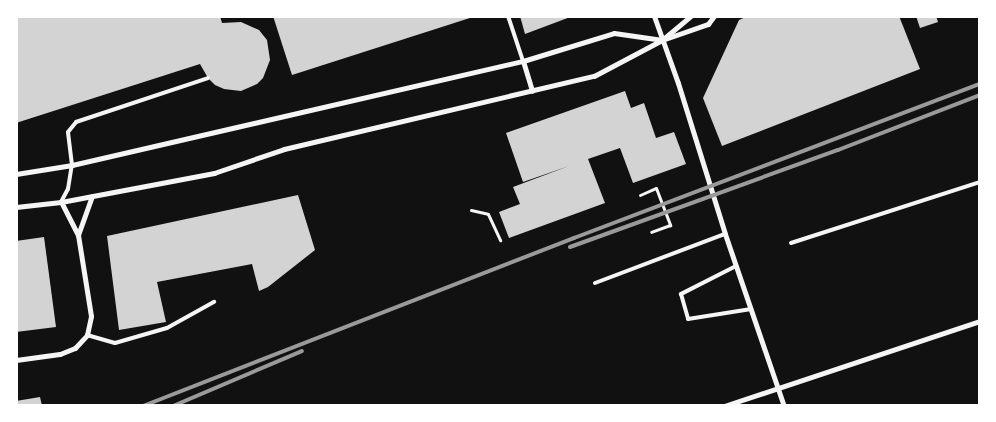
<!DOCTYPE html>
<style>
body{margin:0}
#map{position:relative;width:996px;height:422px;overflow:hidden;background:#111;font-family:"Crimson Pro",serif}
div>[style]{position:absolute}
.building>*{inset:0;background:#d3d3d3}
.path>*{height:3px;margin:-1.5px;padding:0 1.5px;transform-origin:1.5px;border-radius:1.5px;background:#f5f5f5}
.service>*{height:4px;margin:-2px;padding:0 2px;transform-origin:2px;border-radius:2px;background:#f5f5f5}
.minor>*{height:5px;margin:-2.5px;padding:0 2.5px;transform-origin:2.5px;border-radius:2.5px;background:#f5f5f5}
.rail>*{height:4px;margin:-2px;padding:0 2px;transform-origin:2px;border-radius:2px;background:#9a9a9a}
span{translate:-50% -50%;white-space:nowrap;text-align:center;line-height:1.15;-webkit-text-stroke:4px #fff;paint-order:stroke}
.frame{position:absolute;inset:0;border:18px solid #fff;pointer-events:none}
</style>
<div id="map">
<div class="building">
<i style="clip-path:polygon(16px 16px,220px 16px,222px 23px,241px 22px,259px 30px,267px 40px,270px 60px,263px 78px,257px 84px,241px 91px,224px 89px,215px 85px,208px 78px,200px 64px,16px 123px)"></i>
<i style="clip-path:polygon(273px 16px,473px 16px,473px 17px,292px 75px)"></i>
<i style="clip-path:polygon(520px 16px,573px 16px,525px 34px)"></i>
<i style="clip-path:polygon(748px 16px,899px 16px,920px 69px,722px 146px,703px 98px,739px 20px)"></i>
<i style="clip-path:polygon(916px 16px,936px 16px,938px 22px,920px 28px)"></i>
<i style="clip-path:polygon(625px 91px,631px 108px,644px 103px,656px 138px,674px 132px,686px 164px,633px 183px,620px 148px,588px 159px,605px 203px,509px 238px,499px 212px,520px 204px,513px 187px,569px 166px,523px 182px,506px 133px)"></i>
<i style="clip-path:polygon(298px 195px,315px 250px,268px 287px,259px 291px,252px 264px,157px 282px,166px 322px,119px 330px,107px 236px)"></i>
<i style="clip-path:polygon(44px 237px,56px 327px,16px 332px,16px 241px)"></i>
<i style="clip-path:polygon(40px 397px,42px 406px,16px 406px,16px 401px)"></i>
</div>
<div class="path">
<i style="left:640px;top:195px;width:17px;rotate:-24deg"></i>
<i style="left:656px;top:188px;width:40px;rotate:69deg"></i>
<i style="left:670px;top:225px;width:20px;rotate:160deg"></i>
<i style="left:471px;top:210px;width:17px;rotate:13deg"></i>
<i style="left:488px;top:214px;width:29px;rotate:65deg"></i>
</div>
<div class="service">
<i style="left:508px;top:16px;width:47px;rotate:71.6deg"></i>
<i style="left:61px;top:202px;width:15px;rotate:-62deg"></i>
<i style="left:68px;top:189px;width:24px;rotate:-81deg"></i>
<i style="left:72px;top:165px;width:33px;rotate:-97deg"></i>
<i style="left:68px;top:132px;width:13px;rotate:-51deg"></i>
<i style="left:76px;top:122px;width:139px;rotate:-18.4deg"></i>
<i style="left:791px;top:243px;width:199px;rotate:-17.9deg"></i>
<i style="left:736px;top:266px;width:62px;rotate:153deg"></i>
<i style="left:681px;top:294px;width:26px;rotate:74deg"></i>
<i style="left:688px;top:319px;width:64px;rotate:-9deg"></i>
<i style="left:595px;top:283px;width:139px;rotate:-20.7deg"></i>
<i style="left:87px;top:335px;width:29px;rotate:16deg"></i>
<i style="left:115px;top:343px;width:54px;rotate:-16.1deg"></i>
<i style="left:167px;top:328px;width:54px;rotate:-29deg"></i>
</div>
<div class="minor">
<i style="left:654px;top:16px;width:71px;rotate:70.3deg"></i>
<i style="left:678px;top:83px;width:158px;rotate:72.7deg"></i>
<i style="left:725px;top:234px;width:182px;rotate:71.1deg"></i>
<i style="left:523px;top:61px;width:31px;rotate:73deg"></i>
<i style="left:16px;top:174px;width:57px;rotate:-9.1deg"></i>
<i style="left:72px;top:165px;width:463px;rotate:-13deg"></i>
<i style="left:523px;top:61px;width:95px;rotate:-17.1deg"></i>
<i style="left:614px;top:33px;width:49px;rotate:8.3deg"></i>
<i style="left:662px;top:40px;width:49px;rotate:-19.2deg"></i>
<i style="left:708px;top:24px;width:10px;rotate:-53deg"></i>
<i style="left:16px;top:207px;width:45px;rotate:-6.3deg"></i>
<i style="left:61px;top:202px;width:156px;rotate:-10.7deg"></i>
<i style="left:214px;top:173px;width:74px;rotate:-18.9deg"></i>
<i style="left:284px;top:149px;width:318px;rotate:-13.3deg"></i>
<i style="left:594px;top:76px;width:77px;rotate:-27.9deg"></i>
<i style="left:662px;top:40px;width:38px;rotate:-40deg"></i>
<i style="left:78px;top:235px;width:41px;rotate:-70.3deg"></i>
<i style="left:16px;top:360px;width:44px;rotate:-7.8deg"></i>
<i style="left:60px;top:354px;width:16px;rotate:-22deg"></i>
<i style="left:75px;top:348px;width:18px;rotate:-47deg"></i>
<i style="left:87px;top:335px;width:19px;rotate:-78deg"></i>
<i style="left:91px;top:316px;width:82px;rotate:-99.1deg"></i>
<i style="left:78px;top:235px;width:37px;rotate:-117deg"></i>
<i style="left:724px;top:406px;width:270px;rotate:-18.4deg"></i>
</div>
<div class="rail">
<i style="left:570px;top:247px;width:285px;rotate:-19.9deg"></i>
<i style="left:838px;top:150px;width:152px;rotate:-21.2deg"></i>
<i style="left:143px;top:406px;width:463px;rotate:-21.3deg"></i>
<i style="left:574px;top:238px;width:434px;rotate:-20.8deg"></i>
<i style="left:173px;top:406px;width:140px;rotate:-23.1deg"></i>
</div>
<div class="frame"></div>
</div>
